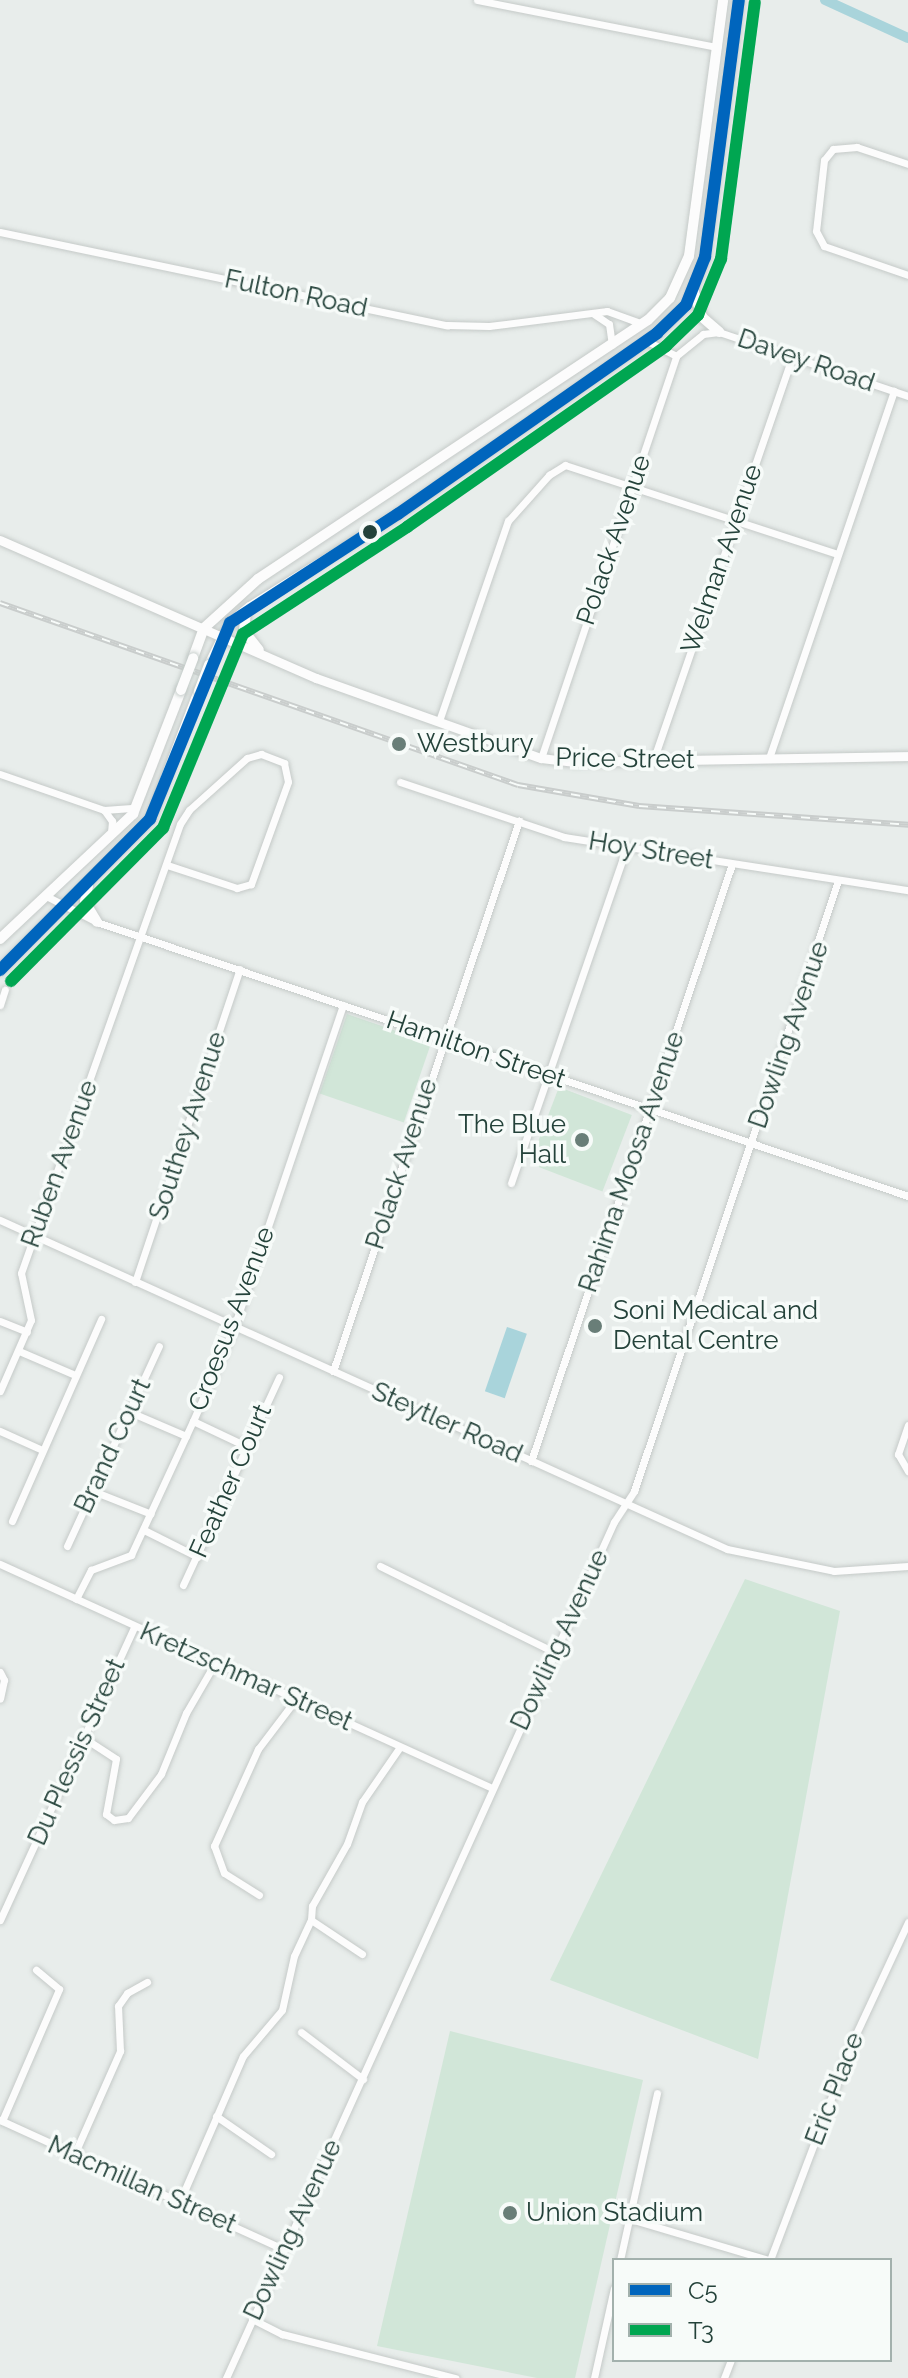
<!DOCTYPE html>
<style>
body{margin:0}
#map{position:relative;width:908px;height:2378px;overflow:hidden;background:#e8edeb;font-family:Raleway,sans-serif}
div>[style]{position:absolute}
.green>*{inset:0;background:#d1e6d8;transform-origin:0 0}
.water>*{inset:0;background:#a9d4db;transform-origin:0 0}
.canal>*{height:10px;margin:-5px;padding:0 5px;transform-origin:5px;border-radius:5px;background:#a9d4db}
.roads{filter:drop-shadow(0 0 2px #c5cac8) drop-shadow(0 0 2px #c5cac8)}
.minor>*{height:7px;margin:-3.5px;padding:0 3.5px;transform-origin:3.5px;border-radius:3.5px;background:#fcfcfc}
.tertiary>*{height:9px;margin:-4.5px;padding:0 4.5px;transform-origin:4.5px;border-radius:4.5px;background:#fcfcfc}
.secondary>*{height:10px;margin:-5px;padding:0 5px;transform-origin:5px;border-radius:5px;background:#fcfcfc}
.rail>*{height:6px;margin-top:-3px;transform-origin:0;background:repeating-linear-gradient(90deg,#f7fbf9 0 9px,#c9cdcc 0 18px);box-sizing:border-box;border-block:2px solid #c9cdcc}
.bridges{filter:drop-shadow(0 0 2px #c3cbc8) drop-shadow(0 0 2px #c3cbc8)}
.secondary-bridge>*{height:10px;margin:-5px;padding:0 5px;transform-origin:5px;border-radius:5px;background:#fcfcfc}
.bus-1>*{height:12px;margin:-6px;padding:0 6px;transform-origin:6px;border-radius:6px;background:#0065bd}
.bus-2>*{height:12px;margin:-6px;padding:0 6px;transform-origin:6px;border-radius:6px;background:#00a651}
.dots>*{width:22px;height:22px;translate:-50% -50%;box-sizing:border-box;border:4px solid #f7fbf9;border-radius:50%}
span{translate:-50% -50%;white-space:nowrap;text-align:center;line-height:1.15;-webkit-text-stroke:7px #f7fbf9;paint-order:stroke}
.street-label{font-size:26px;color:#24423a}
.poi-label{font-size:26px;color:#24423a}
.left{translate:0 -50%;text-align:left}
.right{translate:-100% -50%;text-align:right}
.legend{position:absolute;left:612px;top:2258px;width:280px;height:104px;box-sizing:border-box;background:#f7fbf9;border:2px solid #a3b1ad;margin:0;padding:10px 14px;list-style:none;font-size:24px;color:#24423a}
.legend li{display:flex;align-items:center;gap:16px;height:40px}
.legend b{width:40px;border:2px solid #a3b1ad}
</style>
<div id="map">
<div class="green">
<i style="left:347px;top:1014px;width:89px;height:84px;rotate:19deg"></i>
<i style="left:559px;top:1087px;width:78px;height:82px;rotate:21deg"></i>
<i style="clip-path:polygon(745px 1579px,840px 1611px,758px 2059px,550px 1980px)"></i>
<i style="clip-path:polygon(450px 2031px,643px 2080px,575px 2378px,537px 2378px,377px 2346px)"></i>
</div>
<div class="water">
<i style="left:507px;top:1327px;width:21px;height:68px;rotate:19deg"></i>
</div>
<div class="canal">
<i style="left:825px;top:0;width:91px;rotate:24.6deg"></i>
</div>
<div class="roads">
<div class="minor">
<i style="left:477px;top:0;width:245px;rotate:11.1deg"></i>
<i style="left:908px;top:164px;width:54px;rotate:-161.6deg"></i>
<i style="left:857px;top:147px;width:24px;rotate:175deg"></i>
<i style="left:833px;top:149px;width:14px;rotate:129deg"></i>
<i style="left:824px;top:160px;width:71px;rotate:96.4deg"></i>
<i style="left:816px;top:231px;width:17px;rotate:62deg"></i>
<i style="left:824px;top:246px;width:89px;rotate:19deg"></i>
<i style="left:0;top:232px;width:457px;rotate:11.8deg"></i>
<i style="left:447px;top:325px;width:42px;rotate:1.4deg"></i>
<i style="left:489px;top:326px;width:119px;rotate:-7.2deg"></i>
<i style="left:607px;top:311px;width:37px;rotate:20deg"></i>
<i style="left:594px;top:314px;width:18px;rotate:34deg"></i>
<i style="left:609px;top:324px;width:21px;rotate:82deg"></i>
<i style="left:645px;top:340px;width:35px;rotate:27deg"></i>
<i style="left:439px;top:721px;width:212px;rotate:-71deg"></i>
<i style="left:508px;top:521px;width:62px;rotate:-48.3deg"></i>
<i style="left:549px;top:475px;width:19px;rotate:-32deg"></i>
<i style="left:565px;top:465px;width:287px;rotate:18.1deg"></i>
<i style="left:541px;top:758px;width:424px;rotate:-71.4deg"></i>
<i style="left:676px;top:356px;width:35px;rotate:-39deg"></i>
<i style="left:703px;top:334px;width:16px;rotate:-7deg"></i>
<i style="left:719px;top:332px;width:200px;rotate:18.7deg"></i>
<i style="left:769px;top:758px;width:388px;rotate:-71.2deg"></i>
<i style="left:653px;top:761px;width:427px;rotate:-71deg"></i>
<i style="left:0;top:774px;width:110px;rotate:19.1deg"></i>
<i style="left:104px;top:810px;width:31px;rotate:-4deg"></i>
<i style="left:400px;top:782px;width:173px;rotate:18.5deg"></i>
<i style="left:564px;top:837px;width:348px;rotate:8.8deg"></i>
<i style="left:104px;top:810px;width:14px;rotate:54deg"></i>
<i style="left:112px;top:821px;width:12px;rotate:95deg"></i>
<i style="left:48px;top:897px;width:55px;rotate:27deg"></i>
<i style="left:97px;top:922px;width:856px;rotate:18.67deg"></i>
<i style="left:0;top:1005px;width:16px;rotate:-72deg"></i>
<i style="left:511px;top:1183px;width:355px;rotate:-71deg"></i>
<i style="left:0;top:1220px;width:798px;rotate:24.35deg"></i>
<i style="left:727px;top:1549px;width:109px;rotate:11.6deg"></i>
<i style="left:834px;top:1571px;width:74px;rotate:-3.9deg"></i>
<i style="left:135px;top:1282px;width:330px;rotate:-71.5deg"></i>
<i style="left:0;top:1321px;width:29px;rotate:22deg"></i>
<i style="left:19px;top:1351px;width:61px;rotate:23.2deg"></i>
<i style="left:333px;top:1371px;width:581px;rotate:-71.32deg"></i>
<i style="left:0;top:1391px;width:77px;rotate:-66.4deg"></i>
<i style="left:31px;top:1320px;width:48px;rotate:-102deg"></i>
<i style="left:21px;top:1273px;width:476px;rotate:-70.5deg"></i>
<i style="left:180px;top:824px;width:17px;rotate:-57deg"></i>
<i style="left:189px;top:810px;width:78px;rotate:-41.9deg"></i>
<i style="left:247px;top:758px;width:15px;rotate:-16deg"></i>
<i style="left:261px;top:754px;width:25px;rotate:21deg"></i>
<i style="left:284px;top:763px;width:19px;rotate:78deg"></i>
<i style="left:288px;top:782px;width:109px;rotate:109.9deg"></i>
<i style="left:251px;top:884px;width:15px;rotate:164deg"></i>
<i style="left:237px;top:888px;width:74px;rotate:-161.8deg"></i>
<i style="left:130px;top:1412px;width:61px;rotate:23.2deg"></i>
<i style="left:193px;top:1421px;width:59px;rotate:25.3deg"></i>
<i style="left:908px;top:1425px;width:31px;rotate:109deg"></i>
<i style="left:898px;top:1454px;width:20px;rotate:60deg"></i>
<i style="left:0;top:1431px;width:46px;rotate:24.3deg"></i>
<i style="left:531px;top:1461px;width:630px;rotate:-71.39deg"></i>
<i style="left:93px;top:1491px;width:62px;rotate:21.6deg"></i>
<i style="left:12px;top:1521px;width:221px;rotate:-66.2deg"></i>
<i style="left:144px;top:1530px;width:60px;rotate:26.6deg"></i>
<i style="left:67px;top:1546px;width:220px;rotate:-65.3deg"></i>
<i style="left:0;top:1564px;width:541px;rotate:24.48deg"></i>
<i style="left:380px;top:1566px;width:194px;rotate:26.3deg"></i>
<i style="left:183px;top:1585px;width:229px;rotate:-65.2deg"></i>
<i style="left:76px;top:1599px;width:33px;rotate:-63deg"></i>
<i style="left:91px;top:1570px;width:43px;rotate:-20.6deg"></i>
<i style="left:131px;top:1555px;width:148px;rotate:-65.2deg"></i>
<i style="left:193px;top:1421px;width:103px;rotate:-66.4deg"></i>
<i style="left:234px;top:1327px;width:340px;rotate:-71.3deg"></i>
<i style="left:0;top:1672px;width:9px;rotate:63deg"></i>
<i style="left:4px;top:1680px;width:19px;rotate:102deg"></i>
<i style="left:84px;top:1738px;width:38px;rotate:33deg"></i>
<i style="left:116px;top:1759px;width:56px;rotate:100.3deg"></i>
<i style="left:106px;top:1814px;width:10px;rotate:37deg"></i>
<i style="left:114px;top:1820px;width:14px;rotate:-8deg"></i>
<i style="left:128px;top:1818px;width:55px;rotate:-53.1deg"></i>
<i style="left:161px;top:1774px;width:66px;rotate:-67.7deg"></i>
<i style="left:186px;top:1713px;width:58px;rotate:-59.9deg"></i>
<i style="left:259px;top:1895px;width:41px;rotate:-147.8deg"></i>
<i style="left:224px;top:1873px;width:29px;rotate:-110deg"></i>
<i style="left:214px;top:1846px;width:107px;rotate:-65.6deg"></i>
<i style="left:258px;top:1749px;width:63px;rotate:-52.8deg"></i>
<i style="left:0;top:1920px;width:322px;rotate:-65.4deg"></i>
<i style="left:362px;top:1954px;width:61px;rotate:-146.3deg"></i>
<i style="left:311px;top:1920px;width:14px;rotate:-86deg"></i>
<i style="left:312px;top:1906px;width:71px;rotate:-60.6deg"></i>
<i style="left:347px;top:1844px;width:45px;rotate:-70.3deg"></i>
<i style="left:362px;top:1802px;width:67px;rotate:-55.4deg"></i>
<i style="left:301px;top:2032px;width:78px;rotate:37.2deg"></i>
<i style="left:216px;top:2116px;width:67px;rotate:34.6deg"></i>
<i style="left:0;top:2120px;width:311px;rotate:24.5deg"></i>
<i style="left:2px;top:2121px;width:144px;rotate:-66.6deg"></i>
<i style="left:59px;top:1989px;width:30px;rotate:-140deg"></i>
<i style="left:74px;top:2155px;width:114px;rotate:-66.1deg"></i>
<i style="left:120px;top:2051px;width:45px;rotate:-92.5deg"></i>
<i style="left:118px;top:2006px;width:16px;rotate:-55deg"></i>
<i style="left:127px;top:1993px;width:23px;rotate:-29deg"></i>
<i style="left:179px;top:2203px;width:160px;rotate:-66.5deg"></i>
<i style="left:243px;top:2056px;width:60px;rotate:-49.7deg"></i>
<i style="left:282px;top:2010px;width:55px;rotate:-77.5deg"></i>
<i style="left:294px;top:1956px;width:40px;rotate:-65deg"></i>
<i style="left:630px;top:2219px;width:144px;rotate:16.5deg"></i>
<i style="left:620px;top:2260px;width:171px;rotate:-77.5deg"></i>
<i style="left:770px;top:2260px;width:237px;rotate:-69.3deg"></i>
<i style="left:854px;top:2038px;width:128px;rotate:-65deg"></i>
<i style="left:252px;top:2319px;width:34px;rotate:27deg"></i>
<i style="left:282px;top:2334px;width:179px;rotate:14.3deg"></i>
<i style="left:226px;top:2378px;width:940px;rotate:-65.62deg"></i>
<i style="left:614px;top:1522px;width:37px;rotate:-57deg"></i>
<i style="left:634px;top:1491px;width:643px;rotate:-71.51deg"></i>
<i style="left:594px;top:2378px;width:92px;rotate:-77.5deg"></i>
<i style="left:724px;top:2378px;width:19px;rotate:-69deg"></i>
</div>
<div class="tertiary">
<i style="left:0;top:540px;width:345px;rotate:23.6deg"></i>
<i style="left:316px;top:678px;width:239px;rotate:19.6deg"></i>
<i style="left:541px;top:758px;width:32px;rotate:7deg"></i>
<i style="left:573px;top:762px;width:335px;rotate:-1deg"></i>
</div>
<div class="secondary">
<i style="left:694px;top:292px;width:26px;rotate:72deg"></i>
<i style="left:702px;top:317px;width:23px;rotate:41deg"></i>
<i style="left:246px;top:612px;width:19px;rotate:96deg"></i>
<i style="left:244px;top:631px;width:24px;rotate:52deg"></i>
<i style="left:193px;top:658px;width:32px;rotate:-70deg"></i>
<i style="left:204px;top:628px;width:73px;rotate:-42.2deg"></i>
<i style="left:258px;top:579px;width:468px;rotate:-33.6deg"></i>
<i style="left:648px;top:320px;width:31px;rotate:-45deg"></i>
<i style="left:670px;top:298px;width:46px;rotate:-65.7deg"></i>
<i style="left:689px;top:256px;width:258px;rotate:-82.4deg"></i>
<i style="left:209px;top:665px;width:47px;rotate:-63.4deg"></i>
<i style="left:230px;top:623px;width:26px;rotate:-39deg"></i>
<i style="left:250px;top:607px;width:175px;rotate:-32.1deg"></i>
<i style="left:398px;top:514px;width:316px;rotate:-34.9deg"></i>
<i style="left:657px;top:333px;width:40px;rotate:-44deg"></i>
<i style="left:686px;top:305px;width:52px;rotate:-68.4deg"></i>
<i style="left:705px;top:257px;width:259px;rotate:-82.5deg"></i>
<i style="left:88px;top:886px;width:16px;rotate:101deg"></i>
<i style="left:85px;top:902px;width:23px;rotate:59deg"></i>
<i style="left:0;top:939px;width:183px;rotate:-43.2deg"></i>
<i style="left:133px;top:814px;width:133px;rotate:-68.8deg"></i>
<i style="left:0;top:970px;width:213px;rotate:-45.2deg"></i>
<i style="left:150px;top:819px;width:137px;rotate:-69.1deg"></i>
</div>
</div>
<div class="rail">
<i style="left:0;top:603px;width:549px;rotate:19.36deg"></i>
<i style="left:518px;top:785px;width:123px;rotate:9.8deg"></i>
<i style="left:639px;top:806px;width:270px;rotate:4deg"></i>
</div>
<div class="bridges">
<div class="secondary-bridge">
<i style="left:181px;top:690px;width:34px;rotate:-69deg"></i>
<i style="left:199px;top:691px;width:28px;rotate:-69deg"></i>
</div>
</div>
<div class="bus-1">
<i style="left:0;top:970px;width:213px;rotate:-45.2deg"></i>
<i style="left:150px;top:819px;width:212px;rotate:-67.8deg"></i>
<i style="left:230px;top:623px;width:200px;rotate:-33deg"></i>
<i style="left:398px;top:514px;width:316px;rotate:-34.9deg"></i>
<i style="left:657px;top:333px;width:40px;rotate:-44deg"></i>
<i style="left:686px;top:305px;width:52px;rotate:-68.4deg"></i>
<i style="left:705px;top:257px;width:259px;rotate:-82.5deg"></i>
</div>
<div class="bus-2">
<i style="left:11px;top:981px;width:216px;rotate:-45.2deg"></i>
<i style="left:163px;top:828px;width:210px;rotate:-67.6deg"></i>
<i style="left:243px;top:634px;width:196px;rotate:-33.1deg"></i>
<i style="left:407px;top:527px;width:316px;rotate:-34.9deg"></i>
<i style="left:666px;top:346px;width:45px;rotate:-44.1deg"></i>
<i style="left:698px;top:315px;width:61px;rotate:-67.7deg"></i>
<i style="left:721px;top:259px;width:259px;rotate:-82.5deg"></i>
</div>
<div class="dots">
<i style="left:370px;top:532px;background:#24423a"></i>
<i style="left:399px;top:744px;background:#697e78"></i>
<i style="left:582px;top:1140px;background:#697e78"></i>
<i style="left:595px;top:1326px;background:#697e78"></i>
<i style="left:510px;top:2213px;background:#697e78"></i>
</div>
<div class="street-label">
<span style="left:296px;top:294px;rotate:12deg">Fulton Road</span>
<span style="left:806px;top:361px;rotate:19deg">Davey Road</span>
<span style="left:614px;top:540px;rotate:-71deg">Polack Avenue</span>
<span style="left:722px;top:559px;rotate:-71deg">Welman Avenue</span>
<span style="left:625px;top:759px;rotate:1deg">Price Street</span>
<span style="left:651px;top:851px;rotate:9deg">Hoy Street</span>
<span style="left:789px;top:1035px;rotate:-71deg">Dowling Avenue</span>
<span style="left:476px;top:1050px;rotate:19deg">Hamilton Street</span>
<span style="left:188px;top:1126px;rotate:-72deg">Southey Avenue</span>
<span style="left:632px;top:1162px;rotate:-71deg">Rahima Moosa Avenue</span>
<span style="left:60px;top:1164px;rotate:-70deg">Ruben Avenue</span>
<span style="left:402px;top:1164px;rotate:-72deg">Polack Avenue</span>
<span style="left:232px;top:1319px;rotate:-69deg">Croesus Avenue</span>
<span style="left:447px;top:1423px;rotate:24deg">Steytler Road</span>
<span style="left:113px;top:1446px;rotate:-65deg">Brand Court</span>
<span style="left:231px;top:1481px;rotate:-66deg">Feather Court</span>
<span style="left:560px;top:1640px;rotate:-65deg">Dowling Avenue</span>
<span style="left:246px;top:1677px;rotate:24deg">Kretzschmar Street</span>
<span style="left:77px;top:1752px;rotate:-66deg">Du Plessis Street</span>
<span style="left:835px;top:2089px;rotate:-69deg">Eric Place</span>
<span style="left:142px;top:2185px;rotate:24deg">Macmillan Street</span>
<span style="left:293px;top:2230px;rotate:-65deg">Dowling Avenue</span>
</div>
<div class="poi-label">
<span class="left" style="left:417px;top:744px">Westbury</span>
<span class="right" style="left:566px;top:1140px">The Blue<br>Hall</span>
<span class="left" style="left:613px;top:1326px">Soni Medical and<br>Dental Centre</span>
<span class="left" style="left:526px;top:2213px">Union Stadium</span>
</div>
<ul class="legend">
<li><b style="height:10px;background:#0065bd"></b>C5</li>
<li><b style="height:10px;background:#00a651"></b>T3</li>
</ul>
</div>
